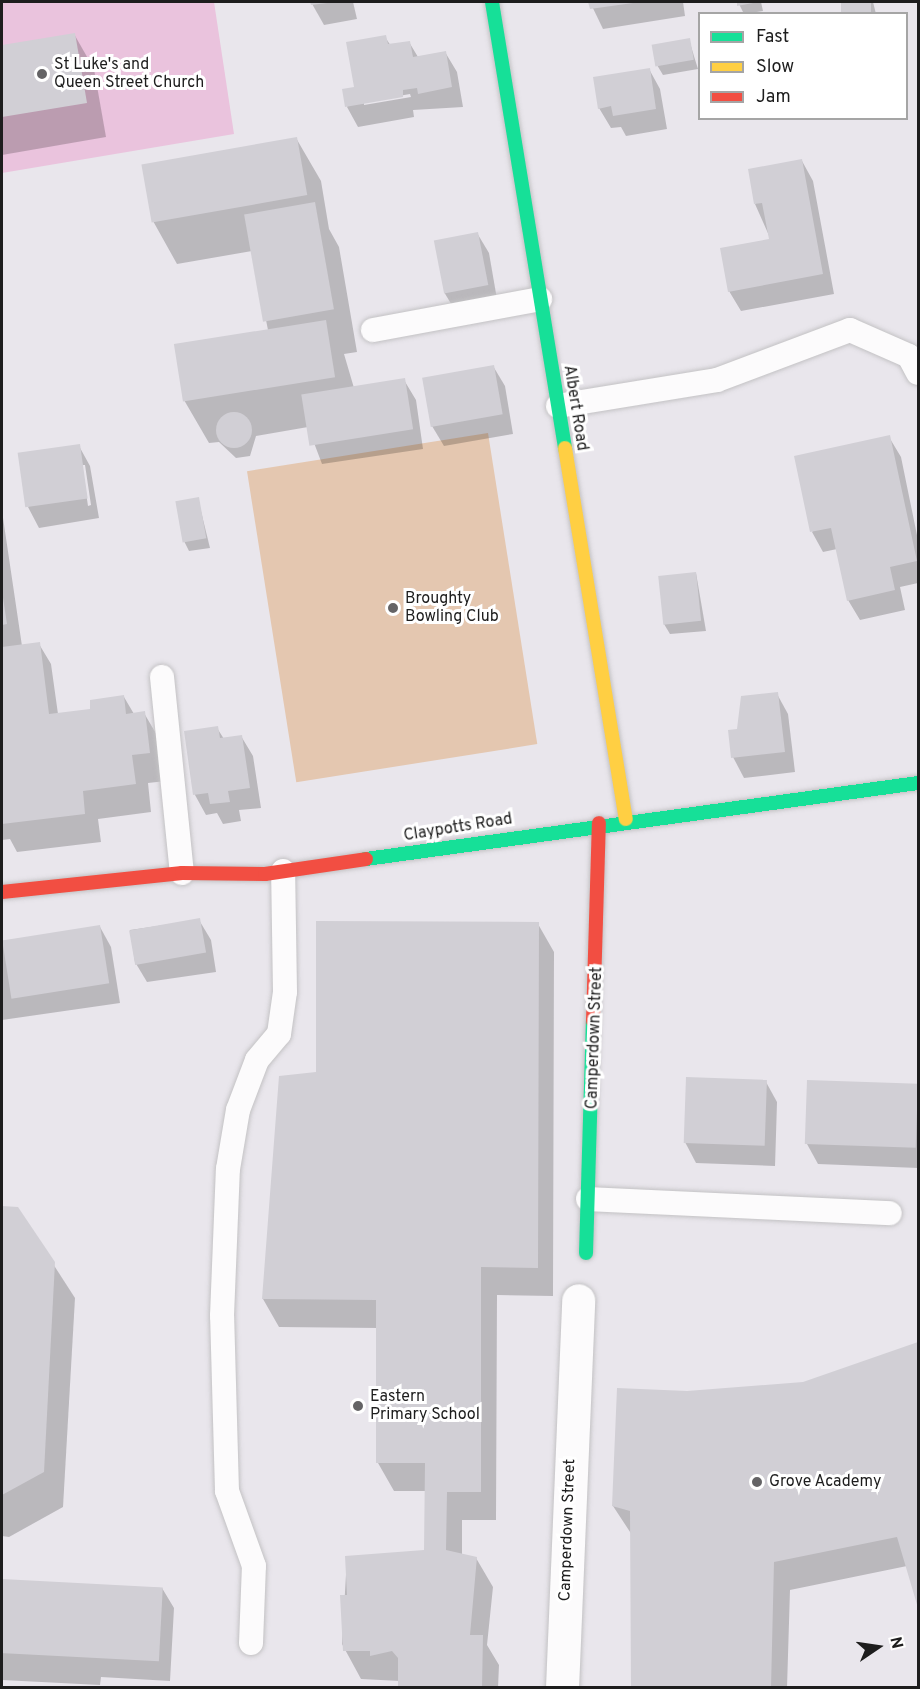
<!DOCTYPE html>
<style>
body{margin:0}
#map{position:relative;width:920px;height:1689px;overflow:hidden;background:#e9e6ec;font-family:Overpass,sans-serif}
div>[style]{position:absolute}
.grass>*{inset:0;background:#eac3dd}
.pitch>*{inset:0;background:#e4c7b0;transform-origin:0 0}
.shadow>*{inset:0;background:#0003}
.building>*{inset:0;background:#d1cfd5;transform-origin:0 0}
.round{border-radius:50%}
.roads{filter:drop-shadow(0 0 2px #c3c2c4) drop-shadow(0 0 2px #c3c2c4)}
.lane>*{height:24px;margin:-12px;padding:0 12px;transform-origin:12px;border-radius:12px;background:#fcfbfc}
.street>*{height:33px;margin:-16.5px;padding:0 16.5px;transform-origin:16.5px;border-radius:16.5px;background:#fcfbfc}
.fast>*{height:14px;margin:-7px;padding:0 7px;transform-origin:7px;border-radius:7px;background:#16e098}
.slow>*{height:14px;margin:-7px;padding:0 7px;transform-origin:7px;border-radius:7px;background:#ffcf43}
.jam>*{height:14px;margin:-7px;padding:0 7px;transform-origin:7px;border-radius:7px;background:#f24e42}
.dots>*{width:16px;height:16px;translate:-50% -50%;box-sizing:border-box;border:3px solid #fff;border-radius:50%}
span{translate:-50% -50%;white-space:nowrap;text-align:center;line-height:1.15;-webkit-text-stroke:6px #fff;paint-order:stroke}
.poi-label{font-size:16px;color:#1d1d1d}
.left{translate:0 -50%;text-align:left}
.street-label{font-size:16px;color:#1d1d1d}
.frame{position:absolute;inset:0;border:3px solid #1d1d1d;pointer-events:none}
.legend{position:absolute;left:698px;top:12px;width:210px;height:108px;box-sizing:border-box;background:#fff;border:2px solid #a5a5a5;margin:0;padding:8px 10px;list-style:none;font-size:18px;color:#1d1d1d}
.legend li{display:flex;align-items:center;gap:12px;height:30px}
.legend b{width:30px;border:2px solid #a5a5a5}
.north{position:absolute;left:848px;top:1617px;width:60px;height:60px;-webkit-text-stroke:4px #fff;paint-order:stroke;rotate:77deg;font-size:16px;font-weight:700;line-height:24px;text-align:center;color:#1d1d1d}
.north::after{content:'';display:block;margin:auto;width:21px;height:27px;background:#1d1d1d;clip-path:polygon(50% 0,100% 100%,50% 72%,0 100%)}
</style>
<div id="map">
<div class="grass">
<i style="clip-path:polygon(2px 2px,214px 2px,234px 134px,2px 173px)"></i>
</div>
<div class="pitch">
<i style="left:488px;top:433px;width:315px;height:244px;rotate:81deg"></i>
</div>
<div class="shadow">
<i style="clip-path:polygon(311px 2px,353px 2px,357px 19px,324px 25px)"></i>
<i style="clip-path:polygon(590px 2px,683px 2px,685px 16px,603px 29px)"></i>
<i style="clip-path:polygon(738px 2px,761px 2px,763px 11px,744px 14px)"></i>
<i style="clip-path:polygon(842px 2px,873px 2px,876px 14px,845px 14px)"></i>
<i style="clip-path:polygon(74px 34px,94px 69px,106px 137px,2px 155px,2px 47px)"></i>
<i style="clip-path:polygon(evenodd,385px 37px,391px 46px,409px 42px,418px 57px,445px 52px,457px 72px,463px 107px,413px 110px,414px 117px,358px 127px,347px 107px,385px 37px,410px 94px,411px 97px,364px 105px,364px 102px,410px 94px)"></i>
<i style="clip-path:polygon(689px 40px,698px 69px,663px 75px,657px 65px)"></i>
<i style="clip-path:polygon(649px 69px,660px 89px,667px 129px,626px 136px,621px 127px,611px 128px,599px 108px)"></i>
<i style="clip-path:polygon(296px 138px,321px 181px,329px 229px,339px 247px,357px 352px,344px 354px,354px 388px,404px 380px,416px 400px,423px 449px,322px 464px,308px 427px,256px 436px,250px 456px,236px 458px,219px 442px,209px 443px,184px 400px,268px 330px,252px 251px,177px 264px,153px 221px)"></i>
<i style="clip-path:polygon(802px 161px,813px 181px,834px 294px,741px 311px,729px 291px,771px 240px,755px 204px)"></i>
<i style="clip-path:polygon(477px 233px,489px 253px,498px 305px,456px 312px,444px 292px)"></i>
<i style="clip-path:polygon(493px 366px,505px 386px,513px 434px,444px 446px,432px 426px)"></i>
<i style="clip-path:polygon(889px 437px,901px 457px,918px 540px,918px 583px,900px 587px,905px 610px,860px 620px,848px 600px,837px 549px,823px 552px,812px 532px)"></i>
<i style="clip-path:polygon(evenodd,79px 446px,90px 466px,99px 518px,39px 528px,28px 507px,79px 446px,82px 465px,85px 465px,91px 505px,88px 506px,82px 465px)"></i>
<i style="clip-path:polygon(198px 499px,210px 548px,189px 551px,184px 541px)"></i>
<i style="clip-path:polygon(2px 511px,22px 646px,39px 644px,51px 664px,58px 714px,92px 710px,124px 697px,134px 714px,144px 713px,161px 742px,166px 781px,148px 783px,151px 812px,98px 819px,101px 842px,17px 852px,10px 839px,2px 840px)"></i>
<i style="clip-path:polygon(696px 573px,706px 631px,670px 634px,664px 624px)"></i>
<i style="clip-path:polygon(777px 694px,788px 714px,795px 772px,744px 778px,733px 757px,739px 730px)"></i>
<i style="clip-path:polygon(217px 728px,224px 739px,241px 736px,253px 756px,261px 808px,239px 810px,241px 821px,223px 824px,217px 813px,206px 815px,195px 795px,186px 732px)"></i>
<i style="clip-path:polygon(199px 920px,211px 940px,216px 972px,147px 982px,135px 962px,130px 930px)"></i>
<i style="clip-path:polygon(538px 924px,554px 952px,553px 1296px,497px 1295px,496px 1520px,462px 1520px,462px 1555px,476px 1558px,493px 1587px,487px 1645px,499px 1665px,498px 1688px,400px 1688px,400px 1681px,361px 1679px,342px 1644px,347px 1557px,426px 1551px,426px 1491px,394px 1491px,378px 1463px,378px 1328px,279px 1327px,263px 1299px,317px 1074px)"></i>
<i style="clip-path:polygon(100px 927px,111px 947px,120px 1003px,2px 1020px,2px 941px)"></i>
<i style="clip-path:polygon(809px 1081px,918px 1086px,918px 1168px,818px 1164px,807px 1144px)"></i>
<i style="clip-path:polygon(766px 1082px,777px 1102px,775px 1166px,696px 1163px,685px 1142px)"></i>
<i style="clip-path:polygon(2px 1207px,17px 1208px,75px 1298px,63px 1507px,9px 1537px,2px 1536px)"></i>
<i style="clip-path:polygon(918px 1344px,918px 1605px,907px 1566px,790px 1590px,787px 1688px,632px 1688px,632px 1535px,613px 1506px,687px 1393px,803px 1383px)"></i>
<i style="clip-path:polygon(2px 1581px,162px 1588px,174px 1608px,170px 1681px,101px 1677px,100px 1685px,2px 1680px)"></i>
</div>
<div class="building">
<i style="clip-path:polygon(310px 2px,327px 2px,327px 3px,311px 5px)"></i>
<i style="clip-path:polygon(588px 2px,633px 2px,633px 3px,590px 9px)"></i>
<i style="clip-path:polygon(737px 2px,753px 2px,753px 3px,737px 6px)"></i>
<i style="left:841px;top:2px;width:30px;height:12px"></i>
<i style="clip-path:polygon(75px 33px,87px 103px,2px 117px,2px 45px)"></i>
<i style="clip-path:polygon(386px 35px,388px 44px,410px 41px,413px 57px,446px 51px,452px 87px,418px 94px,417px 88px,403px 90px,403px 97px,345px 107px,342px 89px,354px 87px,346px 42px)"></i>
<i style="left:690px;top:38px;width:22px;height:39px;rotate:80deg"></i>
<i style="clip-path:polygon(650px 68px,656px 109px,613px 116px,611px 106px,598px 109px,593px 77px)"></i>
<i style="left:297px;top:137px;width:59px;height:158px;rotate:80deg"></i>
<i style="clip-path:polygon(802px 159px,823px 274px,728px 292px,720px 248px,769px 239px,762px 203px,754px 204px,748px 169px)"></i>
<i style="left:315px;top:202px;width:109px;height:72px;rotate:80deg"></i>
<i style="left:478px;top:232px;width:54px;height:45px;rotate:79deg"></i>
<i style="left:326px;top:320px;width:58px;height:154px;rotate:81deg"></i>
<i style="left:494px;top:365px;width:50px;height:73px;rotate:80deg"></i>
<i style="left:405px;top:378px;width:52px;height:105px;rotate:81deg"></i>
<i class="round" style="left:216px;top:412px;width:36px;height:36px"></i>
<i style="clip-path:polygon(890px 435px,917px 561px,890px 567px,895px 590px,847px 601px,831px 528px,810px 532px,794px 456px)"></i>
<i style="left:80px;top:444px;width:55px;height:63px;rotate:82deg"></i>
<i style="left:199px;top:497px;width:42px;height:24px;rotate:80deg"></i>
<i style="left:696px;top:572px;width:49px;height:38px;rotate:84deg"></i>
<i style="clip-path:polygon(2px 591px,7px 624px,2px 625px)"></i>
<i style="clip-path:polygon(40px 642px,49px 714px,90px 709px,90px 700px,124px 695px,126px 714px,145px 711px,150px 753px,132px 755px,136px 784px,83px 791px,85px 814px,2px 824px,2px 647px)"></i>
<i style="clip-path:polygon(778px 692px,785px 752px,731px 758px,728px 730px,737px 729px,741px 696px)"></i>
<i style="clip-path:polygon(218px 726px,220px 738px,242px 735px,250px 788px,228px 791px,230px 802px,210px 804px,208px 793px,193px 795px,184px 731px)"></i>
<i style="left:200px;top:918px;width:35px;height:72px;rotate:80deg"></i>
<i style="clip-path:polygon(316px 921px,539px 922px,538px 1268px,481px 1267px,481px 1492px,447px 1492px,446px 1550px,477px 1557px,470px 1635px,483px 1635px,482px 1688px,398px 1688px,398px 1658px,392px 1651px,370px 1656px,370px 1651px,343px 1651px,340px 1595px,347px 1595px,345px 1556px,424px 1550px,425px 1463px,376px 1463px,376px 1300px,262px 1299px,279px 1076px,316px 1072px)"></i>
<i style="left:100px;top:925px;width:59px;height:99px;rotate:81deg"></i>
<i style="left:686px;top:1077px;width:81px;height:66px;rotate:2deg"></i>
<i style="left:807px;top:1080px;width:111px;height:64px;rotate:2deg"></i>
<i style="clip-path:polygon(2px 1206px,18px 1207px,55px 1262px,44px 1472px,2px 1495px)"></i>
<i style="clip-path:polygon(918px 1342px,918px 1608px,897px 1537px,774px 1562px,771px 1688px,631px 1688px,630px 1511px,612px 1506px,617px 1388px,687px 1391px,803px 1382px)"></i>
<i style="left:2px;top:1579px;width:161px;height:74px;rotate:3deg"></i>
</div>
<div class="roads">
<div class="lane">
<i style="left:373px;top:330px;width:170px;rotate:-10.5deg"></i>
<i style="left:558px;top:406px;width:161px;rotate:-9.3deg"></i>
<i style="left:717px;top:380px;width:142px;rotate:-20.6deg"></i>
<i style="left:850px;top:330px;width:64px;rotate:23.8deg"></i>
<i style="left:909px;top:356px;width:19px;rotate:62deg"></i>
<i style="left:162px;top:677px;width:197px;rotate:84.2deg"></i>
<i style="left:588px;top:1199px;width:302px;rotate:2.7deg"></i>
<i style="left:251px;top:1643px;width:77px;rotate:-87.8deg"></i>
<i style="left:254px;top:1566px;width:80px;rotate:-109.8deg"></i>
<i style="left:227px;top:1491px;width:175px;rotate:-91.6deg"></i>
<i style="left:222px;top:1316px;width:147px;rotate:-87.7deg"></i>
<i style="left:228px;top:1169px;width:60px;rotate:-80.4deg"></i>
<i style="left:238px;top:1110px;width:53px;rotate:-69.2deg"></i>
<i style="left:257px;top:1060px;width:34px;rotate:-50deg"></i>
<i style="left:279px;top:1034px;width:42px;rotate:-81.9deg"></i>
<i style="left:285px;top:992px;width:121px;rotate:-90.9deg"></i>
</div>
<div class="street">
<i style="left:562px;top:1688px;width:388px;rotate:-87.6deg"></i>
</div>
<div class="fast">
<i style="left:492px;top:2px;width:452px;rotate:80.7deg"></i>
<i style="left:366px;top:859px;width:557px;rotate:-7.84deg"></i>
<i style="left:586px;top:1253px;width:232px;rotate:-88.3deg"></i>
</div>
<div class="slow">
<i style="left:565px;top:448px;width:376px;rotate:80.7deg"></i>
</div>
<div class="jam">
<i style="left:2px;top:892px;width:181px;rotate:-6deg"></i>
<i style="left:182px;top:873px;width:83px;rotate:0.7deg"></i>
<i style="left:265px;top:874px;width:102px;rotate:-8.4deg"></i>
<i style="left:593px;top:1021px;width:198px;rotate:-88.3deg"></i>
</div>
</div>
<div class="dots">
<i style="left:42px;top:74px;background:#646365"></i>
<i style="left:393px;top:608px;background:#646365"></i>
<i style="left:358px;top:1406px;background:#646365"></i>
<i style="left:757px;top:1482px;background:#646365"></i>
</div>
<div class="poi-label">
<span class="left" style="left:54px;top:74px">St Luke's and<br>Queen Street Church</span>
<span class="left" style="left:405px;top:608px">Broughty<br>Bowling Club</span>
<span class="left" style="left:370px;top:1406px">Eastern<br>Primary School</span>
<span class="left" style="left:769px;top:1482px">Grove Academy</span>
</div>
<div class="street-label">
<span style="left:575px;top:408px;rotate:81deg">Albert Road</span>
<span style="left:458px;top:828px;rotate:-9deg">Claypotts Road</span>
<span style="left:595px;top:1038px;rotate:-88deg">Camperdown Street</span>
<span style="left:568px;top:1530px;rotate:-88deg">Camperdown Street</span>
</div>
<div class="frame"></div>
<ul class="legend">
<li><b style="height:8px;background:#16e098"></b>Fast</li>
<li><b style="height:8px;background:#ffcf43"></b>Slow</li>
<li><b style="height:8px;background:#f24e42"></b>Jam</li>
</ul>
<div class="north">N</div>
</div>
